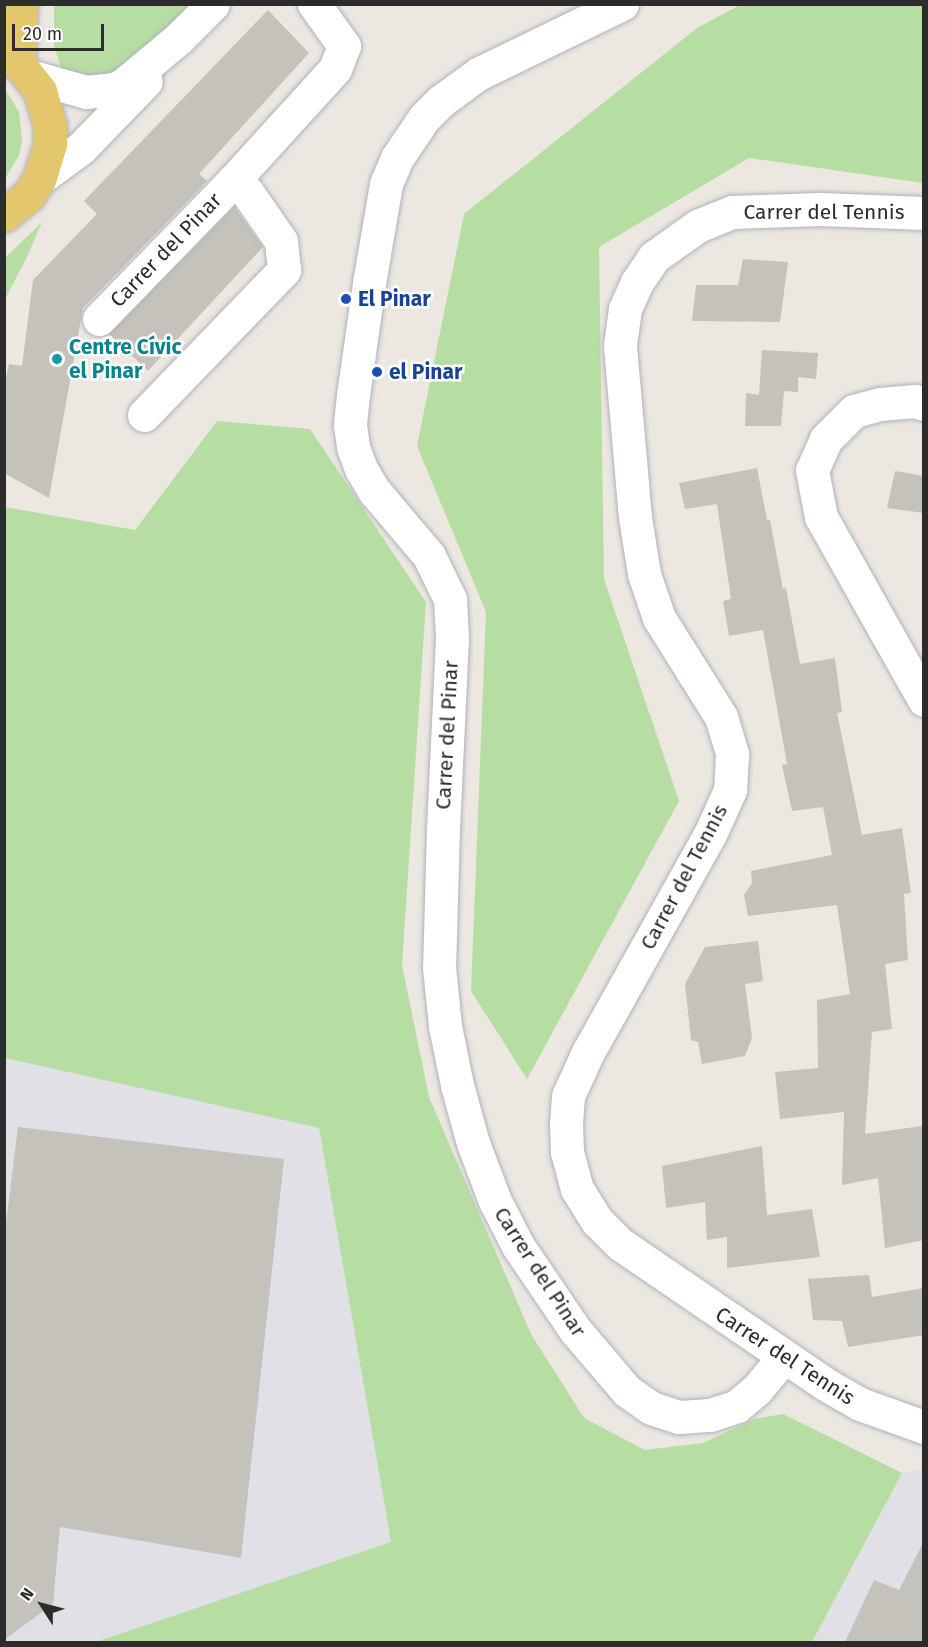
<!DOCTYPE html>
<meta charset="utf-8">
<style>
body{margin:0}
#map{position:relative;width:928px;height:1647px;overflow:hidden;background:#ece7e0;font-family:"Fira Sans",sans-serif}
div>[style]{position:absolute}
.industrial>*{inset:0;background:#e1e0e6}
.green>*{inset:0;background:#b7dea2}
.building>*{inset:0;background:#c5c1bb}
.roads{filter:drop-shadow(0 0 2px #b0b2bb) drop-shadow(0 0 2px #b0b2bb)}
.minor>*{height:33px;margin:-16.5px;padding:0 16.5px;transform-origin:16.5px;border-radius:16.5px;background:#fff}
.major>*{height:33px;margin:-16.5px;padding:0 16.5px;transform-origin:16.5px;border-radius:16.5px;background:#e4c76d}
.dots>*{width:16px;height:16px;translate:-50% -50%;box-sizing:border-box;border:3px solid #fff;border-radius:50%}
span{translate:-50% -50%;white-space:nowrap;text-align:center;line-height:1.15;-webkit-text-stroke:5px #fff;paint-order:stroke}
.street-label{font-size:21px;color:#2c2c2c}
.transit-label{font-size:21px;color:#164399;font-weight:700}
.left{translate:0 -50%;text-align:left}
.culture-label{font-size:21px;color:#0d838f;font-weight:700}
.frame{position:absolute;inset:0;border:6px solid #2c2c2c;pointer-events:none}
.north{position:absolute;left:12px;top:1575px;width:60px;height:60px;-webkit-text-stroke:4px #fff;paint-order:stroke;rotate:306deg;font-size:16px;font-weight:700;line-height:24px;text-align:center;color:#2c2c2c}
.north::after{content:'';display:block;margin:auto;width:21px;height:27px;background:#2c2c2c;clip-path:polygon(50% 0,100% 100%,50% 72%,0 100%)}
.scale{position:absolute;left:12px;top:24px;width:92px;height:27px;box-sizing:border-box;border:3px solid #2c2c2c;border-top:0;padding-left:8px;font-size:18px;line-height:21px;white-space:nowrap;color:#2c2c2c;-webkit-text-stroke:4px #fff;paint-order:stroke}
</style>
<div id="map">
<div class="industrial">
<i style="clip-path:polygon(5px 1058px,319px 1128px,391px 1542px,350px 1642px,5px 1642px)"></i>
<i style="clip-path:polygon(923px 1469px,923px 1642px,812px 1642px,902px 1473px)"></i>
</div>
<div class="green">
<i style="clip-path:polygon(742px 4px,923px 5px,923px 183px,749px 158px,599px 247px,604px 579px,679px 801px,527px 1079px,471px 991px,486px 612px,417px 446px,464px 214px,697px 28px)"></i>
<i style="clip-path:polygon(54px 5px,193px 5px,113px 80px,62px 71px,54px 46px)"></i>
<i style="clip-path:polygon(5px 89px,19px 112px,22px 141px,19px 155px,5px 179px)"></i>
<i style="clip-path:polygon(42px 222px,27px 257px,5px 299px,5px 258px)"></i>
<i style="clip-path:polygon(217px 421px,310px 429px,426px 602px,402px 965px,429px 1097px,531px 1334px,584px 1418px,645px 1450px,703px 1443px,754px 1419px,783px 1414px,902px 1473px,812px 1642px,96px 1642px,391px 1542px,319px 1128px,5px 1058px,5px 507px,135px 530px)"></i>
</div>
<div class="building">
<i style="clip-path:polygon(268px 10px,309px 53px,199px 174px,207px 181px,83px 308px,49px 498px,4px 473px,4px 386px,9px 364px,22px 366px,33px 280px,97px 214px,84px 201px)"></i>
<i style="clip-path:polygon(234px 207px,263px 247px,148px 371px,109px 334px)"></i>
<i style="clip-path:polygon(743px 259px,788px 262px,780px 322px,692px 321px,696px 285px,738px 285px)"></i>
<i style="clip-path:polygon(762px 350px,818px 353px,816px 379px,798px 377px,798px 392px,784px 391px,781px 426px,745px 426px,746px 393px,759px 395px)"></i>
<i style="clip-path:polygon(757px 468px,767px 520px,770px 520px,783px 589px,786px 588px,800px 664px,835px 658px,842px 712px,837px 713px,862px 835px,902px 828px,911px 893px,904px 894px,908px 960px,885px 964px,892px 1029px,872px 1032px,865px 1134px,922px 1126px,924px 1240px,885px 1248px,878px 1178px,842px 1185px,844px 1112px,780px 1119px,775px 1072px,818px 1068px,817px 1000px,850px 994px,837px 905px,748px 916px,744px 895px,752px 883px,751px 871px,832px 855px,823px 807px,792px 811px,782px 765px,787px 764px,763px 630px,729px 636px,723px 601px,731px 599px,717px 504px,685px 509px,679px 483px)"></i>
<i style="clip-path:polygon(895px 471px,924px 476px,924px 513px,887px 508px)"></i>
<i style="clip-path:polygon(758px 941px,763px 981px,745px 984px,752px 1038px,745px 1056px,702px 1064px,698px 1042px,691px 1040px,685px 984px,705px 947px)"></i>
<i style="clip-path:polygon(18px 1127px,284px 1159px,241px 1558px,60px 1527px,53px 1604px,4px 1640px,4px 1240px)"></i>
<i style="clip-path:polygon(762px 1146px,767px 1215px,812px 1209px,820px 1257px,727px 1268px,727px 1237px,707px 1240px,705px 1202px,666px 1208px,662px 1166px)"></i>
<i style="clip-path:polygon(869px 1275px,872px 1297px,924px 1288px,924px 1335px,848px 1347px,842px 1321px,813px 1320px,808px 1279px)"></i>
<i style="clip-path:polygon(924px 1541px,924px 1642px,845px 1642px,874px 1580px,899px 1590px)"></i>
</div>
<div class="roads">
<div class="minor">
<i style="left:622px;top:4px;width:160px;rotate:154.1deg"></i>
<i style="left:478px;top:74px;width:46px;rotate:143.9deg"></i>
<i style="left:441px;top:101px;width:24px;rotate:135deg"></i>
<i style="left:424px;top:118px;width:48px;rotate:124deg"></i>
<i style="left:397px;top:158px;width:28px;rotate:113deg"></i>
<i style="left:386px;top:184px;width:100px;rotate:99.7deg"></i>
<i style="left:369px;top:283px;width:113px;rotate:98.1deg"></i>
<i style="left:353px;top:395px;width:30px;rotate:96deg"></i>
<i style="left:350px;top:425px;width:22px;rotate:82deg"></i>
<i style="left:353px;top:447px;width:23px;rotate:70deg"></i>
<i style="left:361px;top:469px;width:27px;rotate:59deg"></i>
<i style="left:375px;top:492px;width:84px;rotate:49.8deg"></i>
<i style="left:429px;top:556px;width:48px;rotate:64deg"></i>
<i style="left:450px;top:599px;width:39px;rotate:87deg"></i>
<i style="left:452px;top:638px;width:190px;rotate:92.7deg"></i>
<i style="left:443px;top:828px;width:139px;rotate:91.6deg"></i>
<i style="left:439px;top:967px;width:59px;rotate:84.2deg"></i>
<i style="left:445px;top:1026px;width:60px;rotate:78.5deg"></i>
<i style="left:457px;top:1085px;width:60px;rotate:74.6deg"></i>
<i style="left:473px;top:1143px;width:60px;rotate:69.4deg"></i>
<i style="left:494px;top:1199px;width:53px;rotate:62.9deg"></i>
<i style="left:518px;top:1246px;width:102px;rotate:55.8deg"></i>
<i style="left:575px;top:1330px;width:80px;rotate:49.6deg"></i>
<i style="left:627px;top:1391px;width:29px;rotate:35deg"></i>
<i style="left:651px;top:1408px;width:29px;rotate:18deg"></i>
<i style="left:679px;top:1417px;width:31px;rotate:-4deg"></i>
<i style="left:710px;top:1415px;width:28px;rotate:-18deg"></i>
<i style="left:737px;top:1406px;width:26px;rotate:-40deg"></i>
<i style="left:757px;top:1389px;width:40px;rotate:-50deg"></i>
<i style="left:30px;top:76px;width:58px;rotate:15.9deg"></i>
<i style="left:86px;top:92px;width:29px;rotate:-6deg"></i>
<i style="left:115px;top:89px;width:10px;rotate:-29deg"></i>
<i style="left:124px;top:84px;width:70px;rotate:-39.8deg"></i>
<i style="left:178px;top:39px;width:49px;rotate:-45deg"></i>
<i style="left:39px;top:179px;width:52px;rotate:-36.4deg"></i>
<i style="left:81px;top:148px;width:93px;rotate:-45.9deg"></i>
<i style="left:924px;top:213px;width:104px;rotate:-177.8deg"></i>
<i style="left:820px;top:209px;width:88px;rotate:178deg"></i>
<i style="left:732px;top:212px;width:35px;rotate:158deg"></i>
<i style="left:699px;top:225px;width:55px;rotate:144.6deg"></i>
<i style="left:654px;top:257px;width:30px;rotate:124deg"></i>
<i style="left:637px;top:282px;width:30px;rotate:114deg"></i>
<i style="left:625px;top:309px;width:37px;rotate:98deg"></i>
<i style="left:620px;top:346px;width:172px;rotate:85deg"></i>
<i style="left:635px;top:517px;width:58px;rotate:81deg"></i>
<i style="left:644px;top:574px;width:46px;rotate:71.2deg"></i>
<i style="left:659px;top:618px;width:117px;rotate:57.9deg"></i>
<i style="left:721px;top:717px;width:39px;rotate:73deg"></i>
<i style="left:732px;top:754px;width:36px;rotate:93deg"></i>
<i style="left:730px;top:790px;width:48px;rotate:114.4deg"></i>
<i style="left:710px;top:834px;width:250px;rotate:119.2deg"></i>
<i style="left:588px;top:1052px;width:48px;rotate:114.4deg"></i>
<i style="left:568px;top:1096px;width:28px;rotate:94deg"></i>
<i style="left:566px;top:1124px;width:28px;rotate:88deg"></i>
<i style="left:567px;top:1152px;width:38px;rotate:75deg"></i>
<i style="left:577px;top:1189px;width:38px;rotate:58deg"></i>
<i style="left:597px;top:1221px;width:33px;rotate:45deg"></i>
<i style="left:620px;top:1244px;width:248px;rotate:34.3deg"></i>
<i style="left:825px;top:1384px;width:40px;rotate:29.7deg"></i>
<i style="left:860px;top:1404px;width:68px;rotate:19.8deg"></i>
<i style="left:99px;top:319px;width:192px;rotate:-45.8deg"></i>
<i style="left:233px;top:181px;width:151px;rotate:-47.7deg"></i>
<i style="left:335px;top:69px;width:25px;rotate:-69deg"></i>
<i style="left:344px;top:46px;width:52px;rotate:-125.5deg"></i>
<i style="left:924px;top:404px;width:9px;rotate:-162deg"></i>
<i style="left:915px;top:401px;width:35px;rotate:175deg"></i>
<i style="left:880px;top:404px;width:27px;rotate:165deg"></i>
<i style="left:854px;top:411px;width:40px;rotate:135deg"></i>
<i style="left:826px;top:439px;width:34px;rotate:114deg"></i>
<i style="left:812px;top:470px;width:48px;rotate:79.2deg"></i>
<i style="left:821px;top:517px;width:210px;rotate:60.6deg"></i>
<i style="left:144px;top:415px;width:202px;rotate:-46deg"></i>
<i style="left:284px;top:270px;width:29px;rotate:-96deg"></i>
<i style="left:281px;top:241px;width:60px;rotate:-124.8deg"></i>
<i style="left:247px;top:192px;width:18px;rotate:-142deg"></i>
</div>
<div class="major">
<i style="left:4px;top:55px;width:17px;rotate:31deg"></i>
<i style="left:19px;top:64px;width:34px;rotate:52deg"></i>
<i style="left:40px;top:91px;width:36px;rotate:74deg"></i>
<i style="left:50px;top:126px;width:18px;rotate:90deg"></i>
<i style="left:50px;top:144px;width:37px;rotate:107deg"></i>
<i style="left:39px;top:179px;width:19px;rotate:122deg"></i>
<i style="left:29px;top:195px;width:32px;rotate:141deg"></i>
<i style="left:19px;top:64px;width:60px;rotate:-88.1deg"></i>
</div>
</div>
<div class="dots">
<i style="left:346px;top:299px;background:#1a4fb4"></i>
<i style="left:57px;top:359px;background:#0f9aa8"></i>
<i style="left:377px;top:372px;background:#1a4fb4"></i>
</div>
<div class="street-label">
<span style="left:824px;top:212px">Carrer del Tennis</span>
<span style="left:166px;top:250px;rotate:-46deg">Carrer del Pinar</span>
<span style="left:447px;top:735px;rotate:-87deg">Carrer del Pinar</span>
<span style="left:684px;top:877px;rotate:-62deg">Carrer del Tennis</span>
<span style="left:540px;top:1272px;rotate:57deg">Carrer del Pinar</span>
<span style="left:785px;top:1356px;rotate:33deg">Carrer del Tennis</span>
</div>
<div class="transit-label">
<span class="left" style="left:358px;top:299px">El Pinar</span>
<span class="left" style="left:389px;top:372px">el Pinar</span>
</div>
<div class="culture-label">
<span class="left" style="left:69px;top:359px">Centre Cívic<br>el Pinar</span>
</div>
<div class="frame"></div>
<div class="north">N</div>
<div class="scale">20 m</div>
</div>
